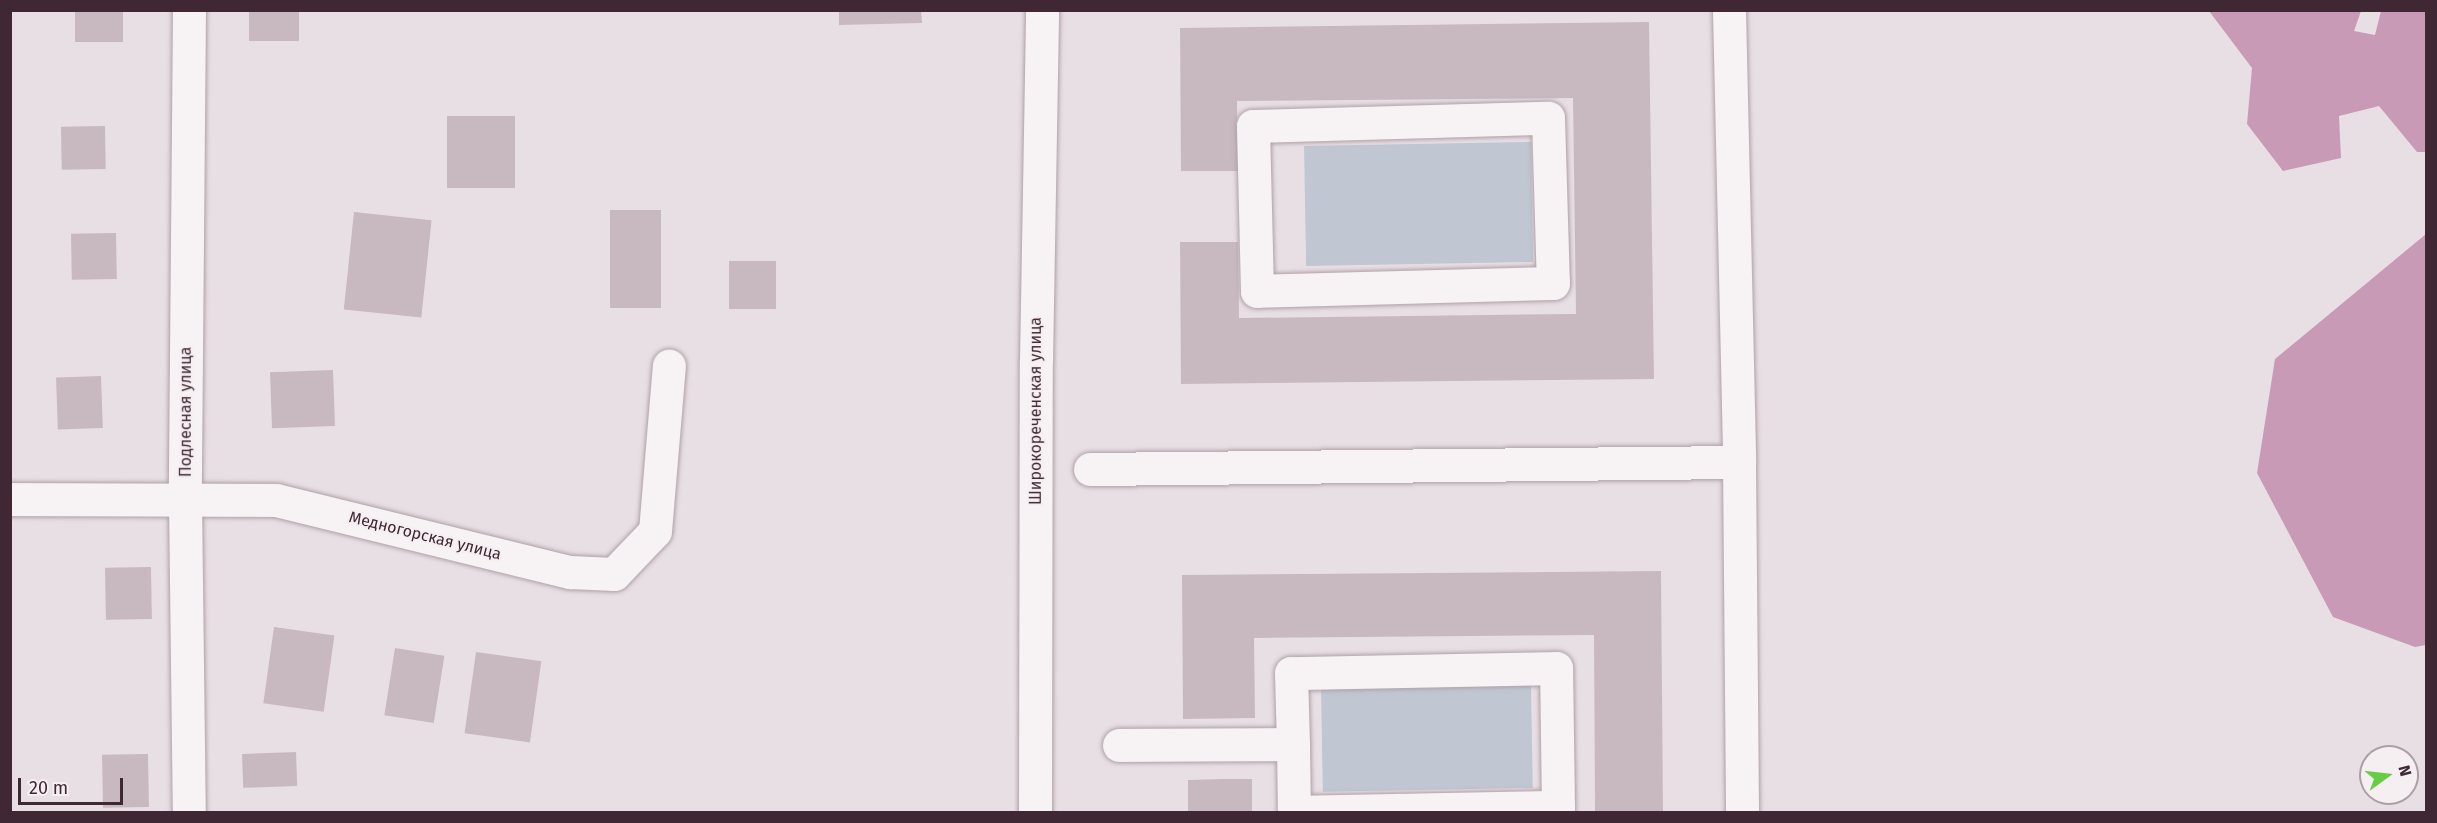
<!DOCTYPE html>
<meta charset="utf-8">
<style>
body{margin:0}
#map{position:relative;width:2437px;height:823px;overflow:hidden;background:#e8dfe4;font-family:"Fira Sans",sans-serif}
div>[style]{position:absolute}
.green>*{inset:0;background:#c0c7d2;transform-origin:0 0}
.water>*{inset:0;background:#c89ab6}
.building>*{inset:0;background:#c8b9c0;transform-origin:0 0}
.roads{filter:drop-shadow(0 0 2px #afa1a8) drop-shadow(0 0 2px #afa1a8)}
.minor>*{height:33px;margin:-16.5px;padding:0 16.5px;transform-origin:16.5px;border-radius:16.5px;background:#f7f2f4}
span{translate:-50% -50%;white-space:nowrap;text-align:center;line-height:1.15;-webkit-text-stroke:4.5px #f6eff2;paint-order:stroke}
.street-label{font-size:16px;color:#3f2833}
.frame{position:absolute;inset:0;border:12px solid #3f2833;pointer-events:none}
.north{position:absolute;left:2359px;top:745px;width:60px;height:60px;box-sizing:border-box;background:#f6eff2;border:2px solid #ad9fa6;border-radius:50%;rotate:75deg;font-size:16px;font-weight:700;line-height:24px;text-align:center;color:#3f2833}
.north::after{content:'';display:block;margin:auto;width:21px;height:27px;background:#69cc45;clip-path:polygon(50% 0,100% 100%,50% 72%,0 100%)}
.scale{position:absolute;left:18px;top:778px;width:105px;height:27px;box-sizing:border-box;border:3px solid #3f2833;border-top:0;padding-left:8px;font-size:18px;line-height:21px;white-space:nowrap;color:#3f2833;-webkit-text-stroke:4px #f6eff2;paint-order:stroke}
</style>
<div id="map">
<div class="green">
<i style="left:1531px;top:142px;width:120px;height:227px;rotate:89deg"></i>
<i style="left:1531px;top:685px;width:103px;height:210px;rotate:89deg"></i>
</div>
<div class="water">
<i style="clip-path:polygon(2209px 11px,2361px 11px,2354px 31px,2375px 35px,2381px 11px,2426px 11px,2426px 152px,2417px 152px,2379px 106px,2339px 116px,2341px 158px,2283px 171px,2247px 124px,2252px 68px)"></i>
<i style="clip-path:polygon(2426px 234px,2426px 645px,2415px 647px,2333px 617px,2257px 473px,2275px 359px)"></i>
</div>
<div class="building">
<i style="left:75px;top:10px;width:48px;height:32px"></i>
<i style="left:249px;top:10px;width:50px;height:31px"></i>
<i style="clip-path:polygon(839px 10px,921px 10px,922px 23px,839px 25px)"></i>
<i style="clip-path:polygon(1649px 22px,1654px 379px,1181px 384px,1180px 242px,1238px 242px,1239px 318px,1576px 314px,1573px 98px,1237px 101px,1238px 171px,1181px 171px,1180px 28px)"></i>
<i style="left:447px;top:116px;width:68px;height:72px"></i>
<i style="left:105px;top:126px;width:43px;height:44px;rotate:89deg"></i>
<i style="left:610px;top:210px;width:51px;height:98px"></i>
<i style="left:354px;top:212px;width:78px;height:98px;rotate:6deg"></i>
<i style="left:116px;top:233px;width:46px;height:45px;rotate:89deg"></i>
<i style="left:729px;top:261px;width:47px;height:48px"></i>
<i style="left:333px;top:370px;width:56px;height:63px;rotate:88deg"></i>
<i style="left:101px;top:376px;width:52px;height:45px;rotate:88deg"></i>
<i style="left:151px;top:567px;width:52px;height:46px;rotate:89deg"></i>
<i style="clip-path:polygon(1661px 571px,1663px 812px,1595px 812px,1594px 635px,1254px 638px,1255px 718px,1183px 719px,1182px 575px)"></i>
<i style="left:274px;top:627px;width:61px;height:77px;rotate:8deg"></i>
<i style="left:395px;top:648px;width:50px;height:68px;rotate:9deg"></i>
<i style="left:476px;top:652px;width:66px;height:82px;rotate:8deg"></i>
<i style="left:296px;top:752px;width:34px;height:54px;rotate:88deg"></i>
<i style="left:148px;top:754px;width:53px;height:46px;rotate:89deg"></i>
<i style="clip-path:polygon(1223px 779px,1252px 779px,1252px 812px,1188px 812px,1188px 780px)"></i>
</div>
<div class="roads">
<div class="minor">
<i style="left:189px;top:10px;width:490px;rotate:90.5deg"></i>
<i style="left:185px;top:500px;width:312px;rotate:89.3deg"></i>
<i style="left:1729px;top:10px;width:452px;rotate:88.7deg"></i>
<i style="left:1739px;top:462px;width:350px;rotate:89.5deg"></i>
<i style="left:1548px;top:118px;width:165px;rotate:88.3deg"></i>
<i style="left:1553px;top:283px;width:296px;rotate:178.5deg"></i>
<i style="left:1257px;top:291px;width:165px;rotate:-91.4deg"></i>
<i style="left:1253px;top:126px;width:295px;rotate:-1.6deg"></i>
<i style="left:1090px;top:469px;width:649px;rotate:-0.62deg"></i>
<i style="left:10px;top:499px;width:266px;rotate:0.2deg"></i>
<i style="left:276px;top:500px;width:303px;rotate:13.8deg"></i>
<i style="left:570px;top:572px;width:44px;rotate:2.6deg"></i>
<i style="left:614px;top:574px;width:59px;rotate:-46.4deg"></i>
<i style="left:655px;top:531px;width:166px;rotate:-85.2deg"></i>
<i style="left:1119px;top:745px;width:174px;rotate:-0.3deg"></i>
<i style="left:1293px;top:744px;width:68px;rotate:89.2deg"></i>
<i style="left:1294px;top:812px;width:264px;rotate:-1.1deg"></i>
<i style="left:1558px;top:807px;width:139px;rotate:-90.8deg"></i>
<i style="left:1556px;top:668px;width:265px;rotate:178.9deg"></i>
<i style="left:1291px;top:673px;width:71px;rotate:88.4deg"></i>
<i style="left:1035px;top:812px;width:451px;rotate:-89.9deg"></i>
<i style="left:1036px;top:361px;width:351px;rotate:-89deg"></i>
</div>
</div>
<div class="street-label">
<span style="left:1036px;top:411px;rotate:-90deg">Широкореченская улица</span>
<span style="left:186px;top:412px;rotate:-90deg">Подлесная улица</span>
<span style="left:425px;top:536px;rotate:14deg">Медногорская улица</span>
</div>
<div class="frame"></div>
<div class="north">N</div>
<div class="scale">20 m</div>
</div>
